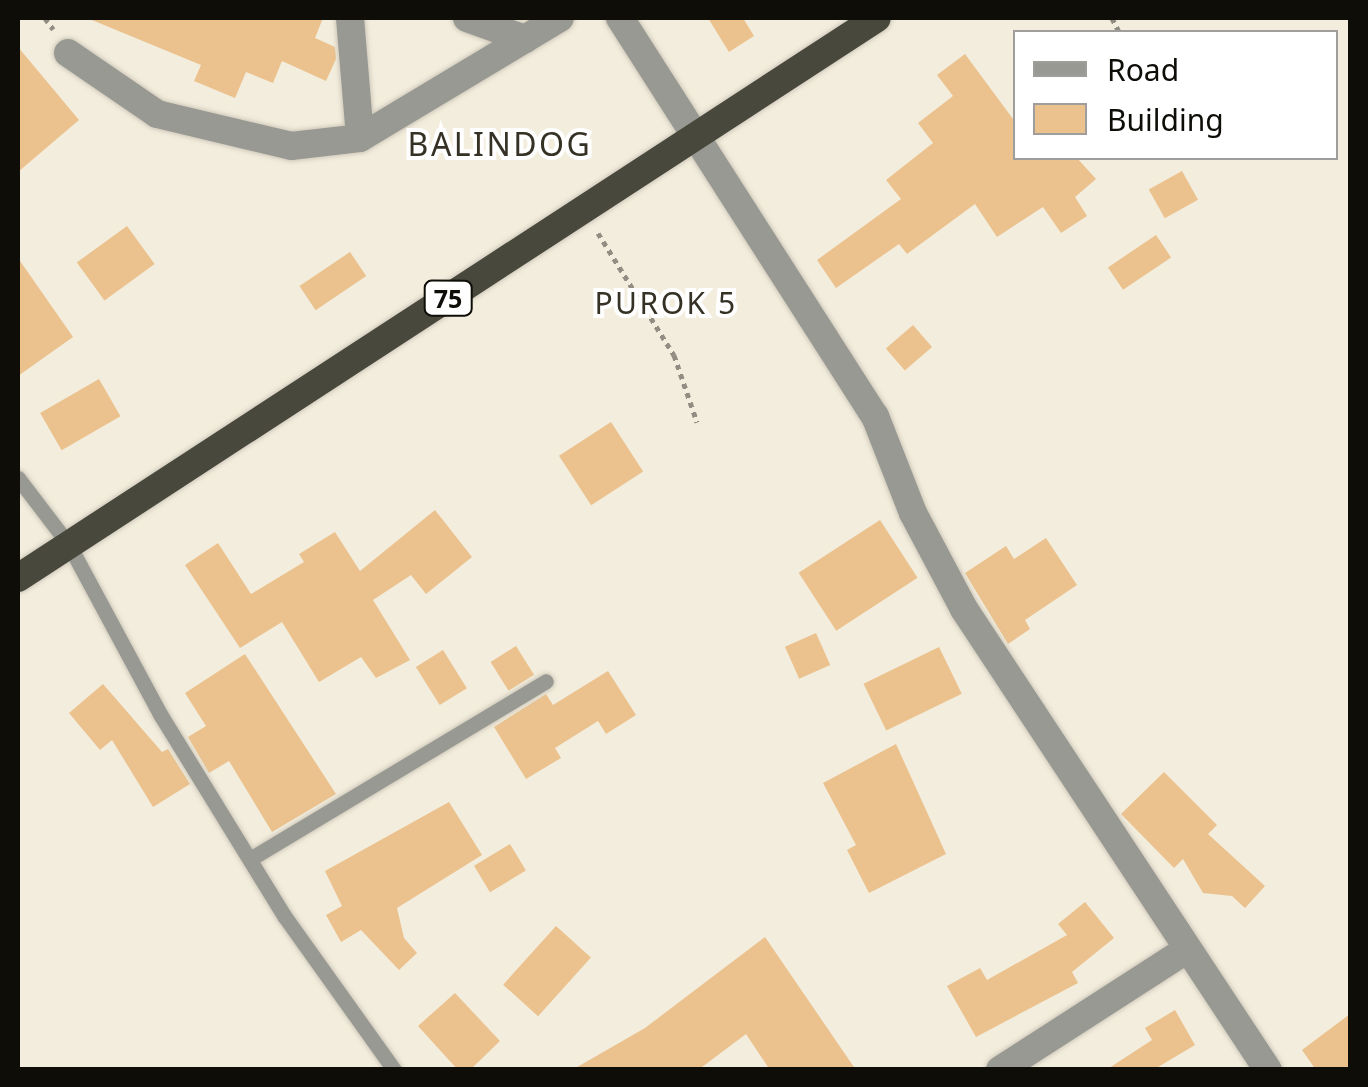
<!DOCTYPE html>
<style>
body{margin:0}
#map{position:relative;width:1368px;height:1087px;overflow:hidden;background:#f3eddd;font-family:"Noto Sans",sans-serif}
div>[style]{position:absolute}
.building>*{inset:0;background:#ebc28e;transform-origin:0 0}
.path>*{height:5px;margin-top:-2.5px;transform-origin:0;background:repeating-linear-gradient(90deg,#918d82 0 5px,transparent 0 10px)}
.roads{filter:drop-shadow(0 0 2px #cfc9bb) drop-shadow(0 0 2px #cfc9bb)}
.service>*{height:15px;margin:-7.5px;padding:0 7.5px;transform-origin:7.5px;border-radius:7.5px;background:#989992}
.minor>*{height:28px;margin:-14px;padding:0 14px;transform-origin:14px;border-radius:14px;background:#989992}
.trunk>*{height:28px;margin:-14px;padding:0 14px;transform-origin:14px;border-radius:14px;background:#48483c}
span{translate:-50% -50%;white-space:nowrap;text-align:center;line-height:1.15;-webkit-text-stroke:8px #fff;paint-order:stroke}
.shield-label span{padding:2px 8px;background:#fff;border:2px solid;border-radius:8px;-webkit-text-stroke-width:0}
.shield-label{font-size:25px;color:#0f0d08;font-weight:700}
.neighbourhood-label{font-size:30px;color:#353124;letter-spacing:2.5px}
.quarter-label{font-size:32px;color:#353124;letter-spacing:2.5px}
.frame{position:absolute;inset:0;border:20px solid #0f0d08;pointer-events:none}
.legend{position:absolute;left:1013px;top:30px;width:325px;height:130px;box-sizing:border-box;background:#fff;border:2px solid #9f9e9c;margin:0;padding:12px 18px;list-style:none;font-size:30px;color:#0f0d08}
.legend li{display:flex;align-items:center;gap:20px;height:50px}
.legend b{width:50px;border:2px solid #9f9e9c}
</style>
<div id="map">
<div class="building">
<i style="clip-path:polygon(87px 18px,323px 18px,315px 38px,335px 47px,336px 59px,326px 81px,282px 61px,273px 83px,246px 72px,235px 98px,194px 81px,201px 65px)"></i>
<i style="clip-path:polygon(708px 18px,743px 18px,754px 36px,729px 52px)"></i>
<i style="clip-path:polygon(18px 47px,79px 120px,18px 172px)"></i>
<i style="clip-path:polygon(965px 54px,1016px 123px,1016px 158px,1077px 158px,1096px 179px,1075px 197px,1087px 216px,1061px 233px,1043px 207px,997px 237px,975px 204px,907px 254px,899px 244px,836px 288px,817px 260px,901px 199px,886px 180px,933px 143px,918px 123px,953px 96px,937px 75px)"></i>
<i style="left:1182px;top:171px;width:33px;height:38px;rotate:61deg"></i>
<i style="left:127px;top:226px;width:47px;height:62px;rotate:54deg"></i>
<i style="left:1156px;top:235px;width:27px;height:58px;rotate:56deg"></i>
<i style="left:350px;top:252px;width:29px;height:61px;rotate:56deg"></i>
<i style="clip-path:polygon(18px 258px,73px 337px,18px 376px)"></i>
<i style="left:913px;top:325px;width:29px;height:36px;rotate:49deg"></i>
<i style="left:99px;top:379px;width:43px;height:68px;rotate:60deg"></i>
<i style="left:611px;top:422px;width:59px;height:62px;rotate:57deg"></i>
<i style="clip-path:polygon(435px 510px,472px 557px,426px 594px,411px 575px,373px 600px,410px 660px,376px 678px,361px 657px,319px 682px,282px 622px,240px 648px,185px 565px,218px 543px,251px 594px,304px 562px,299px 554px,335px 532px,360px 571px)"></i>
<i style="left:880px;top:520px;width:69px;height:97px;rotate:57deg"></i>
<i style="clip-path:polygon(1046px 538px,1077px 585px,1025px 620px,1030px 629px,1008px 644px,965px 573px,1006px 546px,1014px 559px)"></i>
<i style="left:816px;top:633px;width:35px;height:34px;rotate:66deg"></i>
<i style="left:516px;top:646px;width:34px;height:30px;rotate:58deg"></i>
<i style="left:939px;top:647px;width:52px;height:84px;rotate:64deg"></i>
<i style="left:443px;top:650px;width:45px;height:32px;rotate:58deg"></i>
<i style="clip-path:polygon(245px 654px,336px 794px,272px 832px,229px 761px,209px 773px,188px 737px,206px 726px,185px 693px)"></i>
<i style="clip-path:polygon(608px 671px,636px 715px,606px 734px,598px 721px,555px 748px,561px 758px,526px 779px,494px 727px,546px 694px,553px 705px)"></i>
<i style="clip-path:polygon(103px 684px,162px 752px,168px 749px,190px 784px,153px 807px,112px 740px,100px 750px,69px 713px)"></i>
<i style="clip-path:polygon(896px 744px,946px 854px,869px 893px,847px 850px,856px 845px,823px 783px)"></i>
<i style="clip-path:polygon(1164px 772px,1217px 825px,1208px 834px,1265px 886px,1245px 908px,1232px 896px,1203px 893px,1183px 859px,1174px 868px,1121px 814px)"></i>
<i style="clip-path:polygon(449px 802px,482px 855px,397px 908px,404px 938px,417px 953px,399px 970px,361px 930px,341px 942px,326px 915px,342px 906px,325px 871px)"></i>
<i style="left:510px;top:844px;width:31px;height:42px;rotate:59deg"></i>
<i style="clip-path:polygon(1085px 902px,1114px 938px,1072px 972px,1078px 983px,976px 1037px,947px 986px,980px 968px,987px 980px,1067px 935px,1058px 924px)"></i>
<i style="left:556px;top:926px;width:47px;height:79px;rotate:42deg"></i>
<i style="clip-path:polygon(765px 937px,856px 1070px,770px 1070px,746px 1034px,698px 1070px,572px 1070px,645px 1028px)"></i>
<i style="clip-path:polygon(455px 993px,500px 1041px,470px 1070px,458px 1070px,418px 1026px)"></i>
<i style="clip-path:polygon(1175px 1010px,1195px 1045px,1153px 1070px,1106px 1070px,1152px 1040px,1145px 1028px)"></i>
<i style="clip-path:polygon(1350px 1014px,1350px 1070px,1316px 1070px,1302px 1050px)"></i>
</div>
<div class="path">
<i style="left:45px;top:18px;width:14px;rotate:54deg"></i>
<i style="left:1112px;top:18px;width:16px;rotate:63deg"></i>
<i style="left:598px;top:233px;width:144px;rotate:58.1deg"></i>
<i style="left:674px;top:355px;width:71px;rotate:71.1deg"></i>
</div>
<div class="roads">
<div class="service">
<i style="left:18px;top:478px;width:84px;rotate:52.7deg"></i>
<i style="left:69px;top:545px;width:192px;rotate:61.7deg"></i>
<i style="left:160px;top:714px;width:238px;rotate:58.4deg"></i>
<i style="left:285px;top:917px;width:188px;rotate:54.5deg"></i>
<i style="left:250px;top:859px;width:345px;rotate:-31deg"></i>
</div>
<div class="minor">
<i style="left:350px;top:18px;width:120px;rotate:85.2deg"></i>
<i style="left:360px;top:138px;width:233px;rotate:-31deg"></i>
<i style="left:467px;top:18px;width:62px;rotate:19.9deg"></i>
<i style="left:620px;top:18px;width:473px;rotate:57.4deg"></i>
<i style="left:875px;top:416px;width:104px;rotate:68.6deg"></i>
<i style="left:913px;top:513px;width:109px;rotate:62deg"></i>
<i style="left:964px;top:609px;width:552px;rotate:56.6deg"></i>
<i style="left:68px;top:53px;width:108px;rotate:34.4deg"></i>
<i style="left:157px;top:114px;width:138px;rotate:13.4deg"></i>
<i style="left:291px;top:146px;width:69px;rotate:-6.6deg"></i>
<i style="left:1000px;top:1070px;width:221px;rotate:-32.8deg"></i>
</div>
<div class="trunk">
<i style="left:18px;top:578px;width:1025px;rotate:-33.1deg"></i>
</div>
</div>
<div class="shield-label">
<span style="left:448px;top:298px">75</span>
</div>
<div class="neighbourhood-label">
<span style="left:666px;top:303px">PUROK 5</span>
</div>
<div class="quarter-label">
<span style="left:500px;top:144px">BALINDOG</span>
</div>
<div class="frame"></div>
<ul class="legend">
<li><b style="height:12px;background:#989992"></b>Road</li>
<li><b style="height:28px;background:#ebc28e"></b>Building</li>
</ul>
</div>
